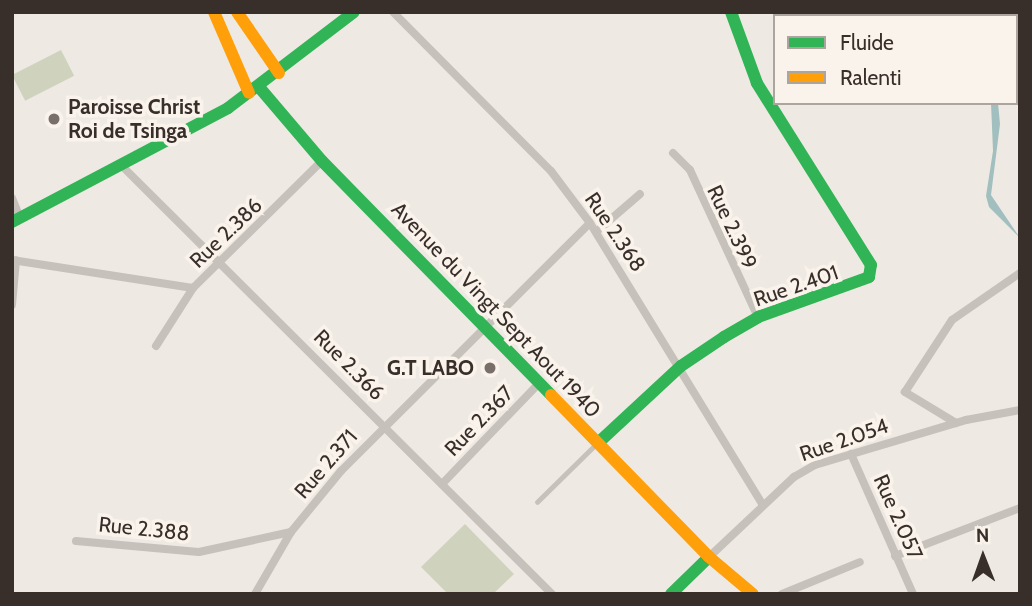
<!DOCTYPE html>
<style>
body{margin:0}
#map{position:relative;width:1032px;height:606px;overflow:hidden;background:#eee9e3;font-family:Cabin,sans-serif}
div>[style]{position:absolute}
.green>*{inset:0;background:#cfd3be;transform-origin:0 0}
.water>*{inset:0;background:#a0bfbe}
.stream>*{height:3.5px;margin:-1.75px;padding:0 1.75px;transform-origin:1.75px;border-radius:1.75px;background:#a0bfbe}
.lane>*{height:4.5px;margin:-2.25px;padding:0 2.25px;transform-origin:2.25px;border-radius:2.25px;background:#c7c1bc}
.street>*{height:8px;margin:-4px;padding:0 4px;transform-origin:4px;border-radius:4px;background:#c7c1bc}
.fast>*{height:12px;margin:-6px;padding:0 6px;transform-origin:6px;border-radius:6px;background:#30b455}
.slow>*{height:12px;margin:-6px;padding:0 6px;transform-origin:6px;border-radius:6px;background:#ff9f0a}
.dots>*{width:19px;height:19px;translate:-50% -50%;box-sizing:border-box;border:4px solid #faf3eb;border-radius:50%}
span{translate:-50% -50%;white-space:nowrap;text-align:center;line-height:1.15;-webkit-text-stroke:7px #faf3eb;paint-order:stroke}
.poi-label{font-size:21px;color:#382e2a;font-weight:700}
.left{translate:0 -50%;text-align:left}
.right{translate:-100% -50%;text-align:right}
.street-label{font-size:21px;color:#382e2a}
.frame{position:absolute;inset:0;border:14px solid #382e2a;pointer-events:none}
.legend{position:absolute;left:773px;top:14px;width:245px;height:91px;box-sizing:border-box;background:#faf3eb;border:2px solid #aca49e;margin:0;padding:9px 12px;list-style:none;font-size:21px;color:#382e2a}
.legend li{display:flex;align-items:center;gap:14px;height:35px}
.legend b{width:35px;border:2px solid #aca49e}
.north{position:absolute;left:948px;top:522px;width:70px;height:70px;-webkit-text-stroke:5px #faf3eb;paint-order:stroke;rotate:359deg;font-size:19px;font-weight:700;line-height:28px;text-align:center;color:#382e2a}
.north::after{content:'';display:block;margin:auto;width:24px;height:32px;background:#382e2a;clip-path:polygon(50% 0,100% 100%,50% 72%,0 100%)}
</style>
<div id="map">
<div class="green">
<i style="left:61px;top:50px;width:29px;height:55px;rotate:63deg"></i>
<i style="clip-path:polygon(465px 524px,514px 574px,493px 594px,448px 594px,421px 567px)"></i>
</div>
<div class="water">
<i style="clip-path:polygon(991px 103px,998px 103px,1000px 124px,991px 195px,1020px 238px,989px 207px,986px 196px,993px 151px)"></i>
</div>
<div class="stream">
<i style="left:985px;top:16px;width:4px;rotate:-90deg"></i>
</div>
<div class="lane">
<i style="left:537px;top:502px;width:84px;rotate:-44.5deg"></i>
</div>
<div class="street">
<i style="left:393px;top:12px;width:224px;rotate:45.2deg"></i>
<i style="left:551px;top:171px;width:65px;rotate:53.1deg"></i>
<i style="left:590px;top:223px;width:331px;rotate:58.5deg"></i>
<i style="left:673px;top:153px;width:24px;rotate:45deg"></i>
<i style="left:690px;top:170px;width:162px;rotate:65.2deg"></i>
<i style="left:120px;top:164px;width:610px;rotate:44.87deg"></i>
<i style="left:12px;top:198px;width:22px;rotate:68deg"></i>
<i style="left:596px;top:232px;width:58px;rotate:-40.8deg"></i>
<i style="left:12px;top:260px;width:183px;rotate:8.8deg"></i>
<i style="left:12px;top:305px;width:45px;rotate:-84.9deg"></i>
<i style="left:156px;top:346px;width:69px;rotate:-57.5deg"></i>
<i style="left:193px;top:288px;width:181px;rotate:-44.6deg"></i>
<i style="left:956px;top:423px;width:60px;rotate:-148.7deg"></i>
<i style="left:905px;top:392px;width:86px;rotate:-56.9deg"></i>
<i style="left:952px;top:320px;width:83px;rotate:-34.7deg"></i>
<i style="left:851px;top:454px;width:153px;rotate:66.1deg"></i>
<i style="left:442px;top:484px;width:141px;rotate:-46.1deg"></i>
<i style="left:76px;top:541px;width:123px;rotate:5.1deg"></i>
<i style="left:199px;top:552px;width:94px;rotate:-12.3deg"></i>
<i style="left:895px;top:556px;width:134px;rotate:-21deg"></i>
<i style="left:709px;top:557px;width:117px;rotate:-43.3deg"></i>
<i style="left:794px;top:477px;width:24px;rotate:-30deg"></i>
<i style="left:815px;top:465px;width:158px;rotate:-16.6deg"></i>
<i style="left:966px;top:420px;width:55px;rotate:-10.5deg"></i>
<i style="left:255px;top:594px;width:72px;rotate:-59.9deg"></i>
<i style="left:291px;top:532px;width:79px;rotate:-50.7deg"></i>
<i style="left:341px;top:471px;width:351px;rotate:-44.9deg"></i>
<i style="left:782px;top:594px;width:84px;rotate:-22.3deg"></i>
</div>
<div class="fast">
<i style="left:879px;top:12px;width:15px;rotate:16deg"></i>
<i style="left:1016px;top:55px;width:4px;rotate:14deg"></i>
<i style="left:259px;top:87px;width:97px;rotate:49.6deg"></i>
<i style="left:322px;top:161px;width:327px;rotate:45.6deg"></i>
<i style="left:12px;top:222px;width:244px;rotate:-27.8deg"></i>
<i style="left:228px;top:108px;width:158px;rotate:-37.3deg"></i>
<i style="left:598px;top:443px;width:113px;rotate:-42.9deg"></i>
<i style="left:681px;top:366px;width:52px;rotate:-34deg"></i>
<i style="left:724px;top:337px;width:39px;rotate:-30deg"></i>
<i style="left:758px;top:317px;width:118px;rotate:-19.8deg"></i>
<i style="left:869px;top:277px;width:12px;rotate:-81deg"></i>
<i style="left:871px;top:265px;width:215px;rotate:-122.1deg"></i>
<i style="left:757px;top:83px;width:76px;rotate:-110.1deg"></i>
<i style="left:671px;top:594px;width:53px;rotate:-44.2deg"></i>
</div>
<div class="slow">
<i style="left:214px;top:12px;width:88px;rotate:66.6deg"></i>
<i style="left:237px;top:12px;width:74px;rotate:55.5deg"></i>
<i style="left:551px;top:395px;width:226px;rotate:45.7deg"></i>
<i style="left:709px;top:557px;width:57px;rotate:40.1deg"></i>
</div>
<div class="dots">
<i style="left:54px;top:119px;background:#786f6b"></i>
<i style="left:490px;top:368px;background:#786f6b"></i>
</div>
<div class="poi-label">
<span class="left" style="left:68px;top:119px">Paroisse Christ<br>Roi de Tsinga</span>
<span class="right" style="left:474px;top:368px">G.T LABO</span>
</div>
<div class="street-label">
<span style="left:732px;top:227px;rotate:65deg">Rue 2.399</span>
<span style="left:615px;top:232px;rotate:56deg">Rue 2.368</span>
<span style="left:226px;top:233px;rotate:-44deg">Rue 2.386</span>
<span style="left:796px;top:286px;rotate:-19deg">Rue 2.401</span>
<span style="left:496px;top:310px;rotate:46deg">Avenue du Vingt Sept Aout 1940</span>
<span style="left:349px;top:365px;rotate:45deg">Rue 2.366</span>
<span style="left:479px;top:421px;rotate:-46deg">Rue 2.367</span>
<span style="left:844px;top:440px;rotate:-19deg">Rue 2.054</span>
<span style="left:326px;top:464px;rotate:-49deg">Rue 2.371</span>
<span style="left:898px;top:517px;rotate:66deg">Rue 2.057</span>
<span style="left:144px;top:529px;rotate:6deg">Rue 2.388</span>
</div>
<div class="frame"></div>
<ul class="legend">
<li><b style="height:9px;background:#30b455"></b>Fluide</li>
<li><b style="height:9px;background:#ff9f0a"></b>Ralenti</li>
</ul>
<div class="north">N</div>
</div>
